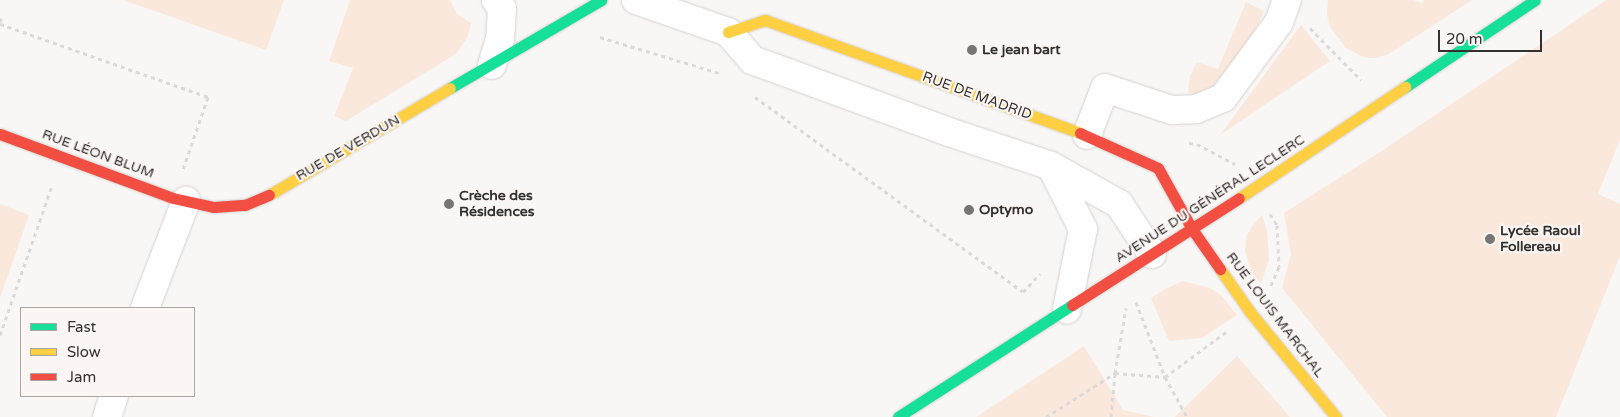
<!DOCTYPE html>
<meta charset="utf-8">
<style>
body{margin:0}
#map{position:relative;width:1620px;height:417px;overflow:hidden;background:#f9f7f5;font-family:"Varela Round",sans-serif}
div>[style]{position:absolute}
.green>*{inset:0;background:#fbe8dc}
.path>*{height:3px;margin-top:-1.5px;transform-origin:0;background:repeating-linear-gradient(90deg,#dbdada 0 4px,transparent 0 8px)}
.roads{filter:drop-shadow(0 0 1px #d4d2d1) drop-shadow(0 0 1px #d4d2d1)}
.street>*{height:28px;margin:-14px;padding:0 14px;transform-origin:14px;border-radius:14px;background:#fefefe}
.fast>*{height:11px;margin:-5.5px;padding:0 5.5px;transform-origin:5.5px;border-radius:5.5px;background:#16e098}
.slow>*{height:11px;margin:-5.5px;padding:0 5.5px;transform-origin:5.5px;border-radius:5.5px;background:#ffcf43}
.jam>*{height:11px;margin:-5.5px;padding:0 5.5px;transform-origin:5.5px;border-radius:5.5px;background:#f24e42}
.dots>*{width:14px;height:14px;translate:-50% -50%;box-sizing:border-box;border:2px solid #fbf6f3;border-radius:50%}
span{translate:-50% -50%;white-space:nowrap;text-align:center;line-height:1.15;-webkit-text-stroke:4.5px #fbf6f3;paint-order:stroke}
.poi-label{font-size:14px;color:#333130;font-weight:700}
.left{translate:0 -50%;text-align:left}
.street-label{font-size:14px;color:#333130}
.legend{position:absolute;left:20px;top:307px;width:175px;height:90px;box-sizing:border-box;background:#fbf6f3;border:1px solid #aba7a5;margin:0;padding:6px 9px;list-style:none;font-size:15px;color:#333130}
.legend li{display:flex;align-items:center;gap:10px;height:25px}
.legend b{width:25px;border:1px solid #aba7a5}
.scale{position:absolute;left:1438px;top:30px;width:104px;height:22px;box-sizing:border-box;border:2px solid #333130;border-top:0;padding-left:6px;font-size:15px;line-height:18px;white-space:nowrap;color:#333130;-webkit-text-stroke:4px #fbf6f3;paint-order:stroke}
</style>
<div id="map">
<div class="green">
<i style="clip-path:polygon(123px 0,284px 0,266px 50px)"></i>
<i style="clip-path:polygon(350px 0,450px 0,457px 14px,471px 23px,467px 38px,456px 54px,346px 121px,334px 116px,353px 68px,329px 61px)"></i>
<i style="clip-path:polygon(1328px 0,1413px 0,1422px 3px,1424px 0,1472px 0,1389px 54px,1378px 58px,1365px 58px,1346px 48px,1330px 27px,1327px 15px)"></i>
<i style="clip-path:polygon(1606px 0,1620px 0,1620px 140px,1598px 194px,1620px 204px,1620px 256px,1556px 417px,1387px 417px,1282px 288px,1291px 254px,1284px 213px,1383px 150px)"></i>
<i style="clip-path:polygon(1246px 2px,1264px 11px,1253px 36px,1223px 77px,1201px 96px,1188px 92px,1190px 76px,1197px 62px,1218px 69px)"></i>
<i style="clip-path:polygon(1301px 25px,1330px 61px,1220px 135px)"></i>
<i style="clip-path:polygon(0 204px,29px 215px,0 298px)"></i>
<i style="clip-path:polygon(1262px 215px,1267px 231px,1269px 260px,1261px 283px,1252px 274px,1245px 251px,1246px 237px,1251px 228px)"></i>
<i style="clip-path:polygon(1183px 281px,1210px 288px,1221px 295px,1237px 315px,1202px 338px,1169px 341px,1151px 298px,1165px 289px)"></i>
<i style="clip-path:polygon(1084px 346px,1123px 410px,1154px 417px,976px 417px)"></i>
<i style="clip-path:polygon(1237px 356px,1290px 417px,1175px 417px,1182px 410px)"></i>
</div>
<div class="path">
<i style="left:0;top:22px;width:6px;rotate:-72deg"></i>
<i style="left:0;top:24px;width:220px;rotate:19.3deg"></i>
<i style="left:208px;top:97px;width:76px;rotate:109.1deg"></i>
<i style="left:1310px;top:28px;width:73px;rotate:45.6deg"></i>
<i style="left:600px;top:37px;width:124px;rotate:16.8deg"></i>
<i style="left:755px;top:97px;width:331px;rotate:36deg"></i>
<i style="left:1023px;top:292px;width:25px;rotate:-47deg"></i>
<i style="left:1189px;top:143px;width:8px;rotate:7deg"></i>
<i style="left:1197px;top:144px;width:43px;rotate:27.8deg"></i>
<i style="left:1270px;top:214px;width:13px;rotate:58deg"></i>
<i style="left:1277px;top:225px;width:42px;rotate:87.3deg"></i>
<i style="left:1279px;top:267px;width:22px;rotate:114deg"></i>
<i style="left:1136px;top:302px;width:80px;rotate:68.9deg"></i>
<i style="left:1165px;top:377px;width:76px;rotate:-36.4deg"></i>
<i style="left:0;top:335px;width:158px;rotate:-70.8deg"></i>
<i style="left:1046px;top:417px;width:82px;rotate:-32.5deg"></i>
<i style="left:1115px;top:373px;width:50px;rotate:4.6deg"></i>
<i style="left:1165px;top:377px;width:46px;rotate:61.2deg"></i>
<i style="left:1111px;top:417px;width:44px;rotate:-84.8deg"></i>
<i style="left:1115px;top:373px;width:66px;rotate:-80.4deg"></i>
</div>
<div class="roads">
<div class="street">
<i style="left:636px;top:0;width:97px;rotate:19.2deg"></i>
<i style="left:728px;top:32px;width:37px;rotate:49deg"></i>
<i style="left:752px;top:60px;width:15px;rotate:20deg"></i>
<i style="left:766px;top:65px;width:195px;rotate:20.1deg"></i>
<i style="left:949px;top:132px;width:108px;rotate:18.4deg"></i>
<i style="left:1051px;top:166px;width:78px;rotate:29.2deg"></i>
<i style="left:1119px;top:204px;width:60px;rotate:56.6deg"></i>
<i style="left:492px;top:65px;width:27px;rotate:-73deg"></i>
<i style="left:500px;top:39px;width:30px;rotate:-86deg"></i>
<i style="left:502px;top:9px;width:11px;rotate:-124deg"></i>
<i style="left:1087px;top:135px;width:50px;rotate:-69deg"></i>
<i style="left:1105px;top:88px;width:71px;rotate:18.2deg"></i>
<i style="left:1172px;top:110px;width:24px;rotate:-2deg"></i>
<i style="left:1196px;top:109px;width:29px;rotate:-22deg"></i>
<i style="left:1223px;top:98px;width:94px;rotate:-53.6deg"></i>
<i style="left:1279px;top:22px;width:23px;rotate:-70deg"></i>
<i style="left:1051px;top:166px;width:71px;rotate:63.1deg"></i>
<i style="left:1083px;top:229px;width:82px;rotate:101.3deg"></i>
<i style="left:145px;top:308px;width:115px;rotate:-69deg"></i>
<i style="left:107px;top:417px;width:22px;rotate:-72deg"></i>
</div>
<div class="fast">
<i style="left:1405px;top:87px;width:156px;rotate:-33.8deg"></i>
<i style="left:450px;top:88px;width:175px;rotate:-30.2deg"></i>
<i style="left:898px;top:417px;width:207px;rotate:-32.8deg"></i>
</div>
<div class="slow">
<i style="left:728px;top:32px;width:39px;rotate:-18deg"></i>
<i style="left:765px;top:20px;width:335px;rotate:19.7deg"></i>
<i style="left:269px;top:195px;width:210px;rotate:-30.6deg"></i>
<i style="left:1239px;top:198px;width:200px;rotate:-33.8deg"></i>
<i style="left:1220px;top:269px;width:52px;rotate:55.1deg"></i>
<i style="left:1250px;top:312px;width:136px;rotate:50.7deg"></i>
</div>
<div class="jam">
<i style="left:1080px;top:133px;width:85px;rotate:24.2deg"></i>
<i style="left:1158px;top:168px;width:70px;rotate:60.9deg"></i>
<i style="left:1192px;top:229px;width:49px;rotate:55deg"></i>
<i style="left:0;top:134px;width:184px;rotate:20.3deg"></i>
<i style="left:173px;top:198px;width:42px;rotate:12.4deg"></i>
<i style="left:214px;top:207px;width:31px;rotate:-4deg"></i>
<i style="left:245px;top:205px;width:26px;rotate:-23deg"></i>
<i style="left:1072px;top:305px;width:198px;rotate:-32.6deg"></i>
</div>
</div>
<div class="dots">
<i style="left:972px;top:50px;background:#787675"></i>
<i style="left:449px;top:204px;background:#787675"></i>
<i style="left:969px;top:210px;background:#787675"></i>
<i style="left:1490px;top:239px;background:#787675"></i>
</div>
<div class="poi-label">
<span class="left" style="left:982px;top:50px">Le jean bart</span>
<span class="left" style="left:459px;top:204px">Crèche des<br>Résidences</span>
<span class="left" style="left:979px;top:210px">Optymo</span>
<span class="left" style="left:1500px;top:239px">Lycée Raoul<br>Follereau</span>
</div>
<div class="street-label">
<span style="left:977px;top:96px;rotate:20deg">RUE DE MADRID</span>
<span style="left:348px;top:148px;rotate:-30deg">RUE DE VERDUN</span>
<span style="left:98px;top:154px;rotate:20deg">RUE LÉON BLUM</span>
<span style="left:1210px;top:199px;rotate:-33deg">AVENUE DU GÉNÉRAL LECLERC</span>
<span style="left:1275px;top:315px;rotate:53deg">RUE LOUIS MARCHAL</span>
</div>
<ul class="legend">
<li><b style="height:6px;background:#16e098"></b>Fast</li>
<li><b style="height:6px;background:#ffcf43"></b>Slow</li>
<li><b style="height:6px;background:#f24e42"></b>Jam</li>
</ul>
<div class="scale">20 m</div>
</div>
